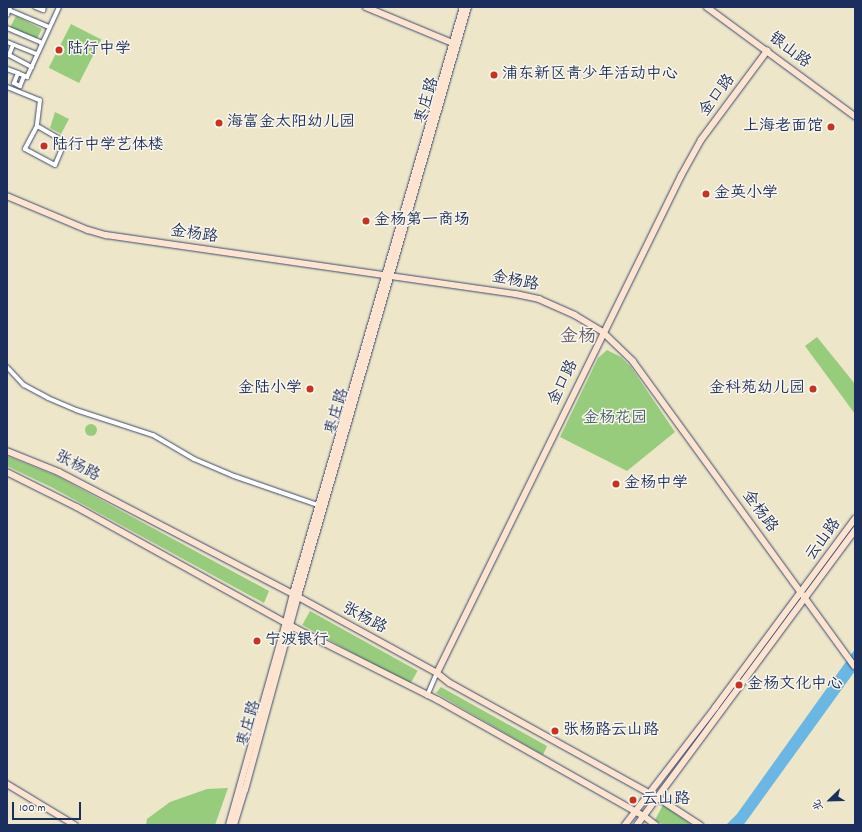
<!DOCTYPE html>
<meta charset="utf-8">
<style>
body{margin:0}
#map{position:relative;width:862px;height:832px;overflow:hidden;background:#ede6c9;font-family:Dekko,"LXGW WenKai TC",sans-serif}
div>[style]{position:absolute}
.green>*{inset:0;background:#98cc7d;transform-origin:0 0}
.round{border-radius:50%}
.water>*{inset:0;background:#6bb7e4}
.roads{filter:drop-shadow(0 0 1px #3a4a6e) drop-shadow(0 0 1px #3a4a6e)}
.street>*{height:4px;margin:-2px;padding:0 2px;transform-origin:2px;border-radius:2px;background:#fff}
.secondary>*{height:5.5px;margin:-2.75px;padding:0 2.75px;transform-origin:2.75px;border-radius:2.75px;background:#fde4d1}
.dots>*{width:11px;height:11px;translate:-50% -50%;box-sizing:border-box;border:2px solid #fbf7ec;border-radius:50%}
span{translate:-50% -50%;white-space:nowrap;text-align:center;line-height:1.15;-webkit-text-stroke:3px #fbf7ec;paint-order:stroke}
.poi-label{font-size:16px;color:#1b2f5e}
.left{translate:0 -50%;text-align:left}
.right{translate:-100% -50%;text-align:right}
.street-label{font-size:16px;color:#1b2f5e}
.park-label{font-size:16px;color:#405e67}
.quarter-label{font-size:18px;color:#635f6c}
.frame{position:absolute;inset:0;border:8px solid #1b2f5e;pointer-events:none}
.north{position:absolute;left:810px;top:780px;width:40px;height:40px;-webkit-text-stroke:3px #fbf7ec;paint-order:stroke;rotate:247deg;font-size:11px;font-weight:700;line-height:16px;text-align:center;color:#1b2f5e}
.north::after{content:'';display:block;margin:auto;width:14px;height:18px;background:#1b2f5e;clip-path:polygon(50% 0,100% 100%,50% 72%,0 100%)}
.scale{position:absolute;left:12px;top:802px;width:69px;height:18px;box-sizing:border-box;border:2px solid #1b2f5e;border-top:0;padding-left:5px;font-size:12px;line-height:14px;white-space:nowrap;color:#1b2f5e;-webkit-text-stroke:3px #fbf7ec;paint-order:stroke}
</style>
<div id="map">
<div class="green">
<i style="left:16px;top:16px;width:29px;height:13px;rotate:27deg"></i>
<i style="left:71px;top:24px;width:34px;height:49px;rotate:27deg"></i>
<i style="clip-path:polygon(55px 112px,69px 119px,61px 134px,50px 128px)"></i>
<i style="clip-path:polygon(817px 337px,855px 384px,855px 414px,805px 346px)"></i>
<i style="clip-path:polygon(607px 350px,621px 357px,631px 367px,675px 432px,627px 471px,560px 437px,598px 358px)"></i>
<i class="round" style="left:85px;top:424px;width:12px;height:12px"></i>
<i style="clip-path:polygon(7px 456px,57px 476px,269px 591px,264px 603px,51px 487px,7px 466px)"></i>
<i style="left:310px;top:611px;width:123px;height:16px;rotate:29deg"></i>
<i style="clip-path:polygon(441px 687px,547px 746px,543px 755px,436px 693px)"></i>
<i style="clip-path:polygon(228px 788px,215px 825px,146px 825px,147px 819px,170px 802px,207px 789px)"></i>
<i style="clip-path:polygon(663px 805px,692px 825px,664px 825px,655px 820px)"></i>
</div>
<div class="water">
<i style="clip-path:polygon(855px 649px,855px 671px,745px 823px,743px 825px,726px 825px,737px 814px)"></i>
</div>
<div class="roads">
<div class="street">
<i style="left:35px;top:7px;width:9px;rotate:21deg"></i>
<i style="left:43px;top:10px;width:3px;rotate:-72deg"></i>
<i style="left:9px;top:10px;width:43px;rotate:23deg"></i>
<i style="left:7px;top:15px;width:9px;rotate:-69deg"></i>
<i style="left:7px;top:28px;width:38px;rotate:23deg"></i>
<i style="left:42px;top:43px;width:1px;rotate:135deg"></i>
<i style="left:7px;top:42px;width:32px;rotate:22deg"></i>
<i style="left:13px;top:45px;width:11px;rotate:112deg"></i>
<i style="left:9px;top:55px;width:26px;rotate:28deg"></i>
<i style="left:7px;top:69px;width:12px;rotate:20deg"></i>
<i style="left:18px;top:73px;width:11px;rotate:112deg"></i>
<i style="left:14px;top:83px;width:7px;rotate:27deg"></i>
<i style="left:20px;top:86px;width:11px;rotate:-68deg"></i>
<i style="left:18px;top:73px;width:10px;rotate:24deg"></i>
<i style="left:27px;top:77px;width:77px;rotate:-65.4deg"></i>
<i style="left:7px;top:87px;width:35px;rotate:22deg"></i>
<i style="left:40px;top:100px;width:26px;rotate:97deg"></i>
<i style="left:37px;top:126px;width:26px;rotate:118deg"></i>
<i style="left:25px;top:149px;width:34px;rotate:28deg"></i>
<i style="left:55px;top:165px;width:25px;rotate:-67deg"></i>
<i style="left:65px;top:142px;width:32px;rotate:-150deg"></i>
<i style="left:7px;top:367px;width:25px;rotate:47deg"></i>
<i style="left:24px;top:385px;width:27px;rotate:28deg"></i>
<i style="left:48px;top:398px;width:30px;rotate:23deg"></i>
<i style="left:76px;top:410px;width:81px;rotate:18deg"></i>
<i style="left:153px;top:435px;width:48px;rotate:30.3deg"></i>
<i style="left:194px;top:459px;width:43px;rotate:23deg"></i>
<i style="left:234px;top:476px;width:86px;rotate:19.1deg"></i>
<i style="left:427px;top:696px;width:25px;rotate:-67deg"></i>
</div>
<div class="secondary">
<i style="left:366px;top:7px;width:94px;rotate:22.5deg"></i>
<i style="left:707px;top:7px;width:184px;rotate:36.4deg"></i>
<i style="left:7px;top:196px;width:88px;rotate:22.8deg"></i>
<i style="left:88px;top:230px;width:19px;rotate:16deg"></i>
<i style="left:106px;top:235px;width:414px;rotate:8.2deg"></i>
<i style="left:516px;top:294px;width:24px;rotate:12deg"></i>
<i style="left:539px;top:299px;width:39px;rotate:24deg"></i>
<i style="left:575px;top:315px;width:33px;rotate:31deg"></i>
<i style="left:603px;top:332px;width:42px;rotate:44deg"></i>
<i style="left:633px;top:361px;width:377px;rotate:54deg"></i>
<i style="left:7px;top:451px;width:56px;rotate:22deg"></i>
<i style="left:59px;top:472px;width:264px;rotate:27.5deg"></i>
<i style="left:293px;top:594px;width:164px;rotate:28.7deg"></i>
<i style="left:437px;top:673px;width:16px;rotate:38deg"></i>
<i style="left:450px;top:683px;width:240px;rotate:28.9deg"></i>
<i style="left:660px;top:799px;width:48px;rotate:33deg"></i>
<i style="left:7px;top:472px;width:78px;rotate:26.6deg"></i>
<i style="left:77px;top:507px;width:249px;rotate:29deg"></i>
<i style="left:295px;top:628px;width:160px;rotate:26.7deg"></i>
<i style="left:438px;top:700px;width:236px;rotate:29.4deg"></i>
<i style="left:644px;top:816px;width:15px;rotate:37deg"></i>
<i style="left:437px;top:673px;width:554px;rotate:-63.85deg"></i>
<i style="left:681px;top:176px;width:41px;rotate:-60.9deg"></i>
<i style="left:701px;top:140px;width:111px;rotate:-53.4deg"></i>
<i style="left:7px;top:784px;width:79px;rotate:31.1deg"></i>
<i style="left:229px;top:825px;width:211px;rotate:-74.3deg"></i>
<i style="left:286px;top:622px;width:33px;rotate:-76deg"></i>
<i style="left:294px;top:590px;width:607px;rotate:-73.83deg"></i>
<i style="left:234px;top:825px;width:37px;rotate:-73deg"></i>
<i style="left:245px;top:790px;width:204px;rotate:-74.7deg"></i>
<i style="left:299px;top:593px;width:610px;rotate:-73.91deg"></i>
<i style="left:625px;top:825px;width:148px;rotate:-52.4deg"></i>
<i style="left:715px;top:708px;width:235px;rotate:-53.5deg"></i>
<i style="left:637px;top:825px;width:367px;rotate:-53.5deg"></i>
</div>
</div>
<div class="dots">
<i style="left:59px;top:50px;background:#c8321e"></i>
<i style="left:494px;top:75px;background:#c8321e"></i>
<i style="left:219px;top:123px;background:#c8321e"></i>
<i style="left:831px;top:127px;background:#c8321e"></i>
<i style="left:44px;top:146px;background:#c8321e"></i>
<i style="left:706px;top:194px;background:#c8321e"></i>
<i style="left:366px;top:221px;background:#c8321e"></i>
<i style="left:310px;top:389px;background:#c8321e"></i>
<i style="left:813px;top:389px;background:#c8321e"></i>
<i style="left:616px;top:484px;background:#c8321e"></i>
<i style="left:257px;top:641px;background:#c8321e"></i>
<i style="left:739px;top:685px;background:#c8321e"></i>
<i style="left:555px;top:731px;background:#c8321e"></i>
<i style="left:633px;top:800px;background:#c8321e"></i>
</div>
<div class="poi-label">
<span class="left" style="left:67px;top:50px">陆行中学</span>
<span class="left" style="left:502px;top:75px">浦东新区青少年活动中心</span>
<span class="left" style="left:227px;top:123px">海富金太阳幼儿园</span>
<span class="right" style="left:823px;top:127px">上海老面馆</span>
<span class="left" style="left:52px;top:146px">陆行中学艺体楼</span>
<span class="left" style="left:714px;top:194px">金英小学</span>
<span class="left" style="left:374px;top:221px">金杨第一商场</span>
<span class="right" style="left:302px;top:389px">金陆小学</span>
<span class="right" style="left:805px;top:389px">金科苑幼儿园</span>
<span class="left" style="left:624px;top:484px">金杨中学</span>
<span class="left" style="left:265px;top:641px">宁波银行</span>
<span class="left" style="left:747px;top:685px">金杨文化中心</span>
<span class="left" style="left:563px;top:731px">张杨路云山路</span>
<span class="left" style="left:642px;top:800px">云山路</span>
</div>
<div class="street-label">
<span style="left:789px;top:51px;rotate:37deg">银山路</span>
<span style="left:718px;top:96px;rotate:-53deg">金口路</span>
<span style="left:428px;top:101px;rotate:-74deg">枣庄路</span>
<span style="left:194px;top:235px;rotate:8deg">金杨路</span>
<span style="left:515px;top:282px;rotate:11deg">金杨路</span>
<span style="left:564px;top:383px;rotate:-64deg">金口路</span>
<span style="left:338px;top:412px;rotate:-74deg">枣庄路</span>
<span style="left:77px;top:467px;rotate:27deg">张杨路</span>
<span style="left:759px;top:512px;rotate:54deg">金杨路</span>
<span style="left:824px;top:540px;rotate:-54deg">云山路</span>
<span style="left:364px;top:619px;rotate:28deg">张杨路</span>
<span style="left:250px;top:724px;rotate:-74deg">枣庄路</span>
</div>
<div class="park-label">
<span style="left:615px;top:419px">金杨花园</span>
</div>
<div class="quarter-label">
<span style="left:578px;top:338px">金杨</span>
</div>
<div class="frame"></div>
<div class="north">北</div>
<div class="scale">100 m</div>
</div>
